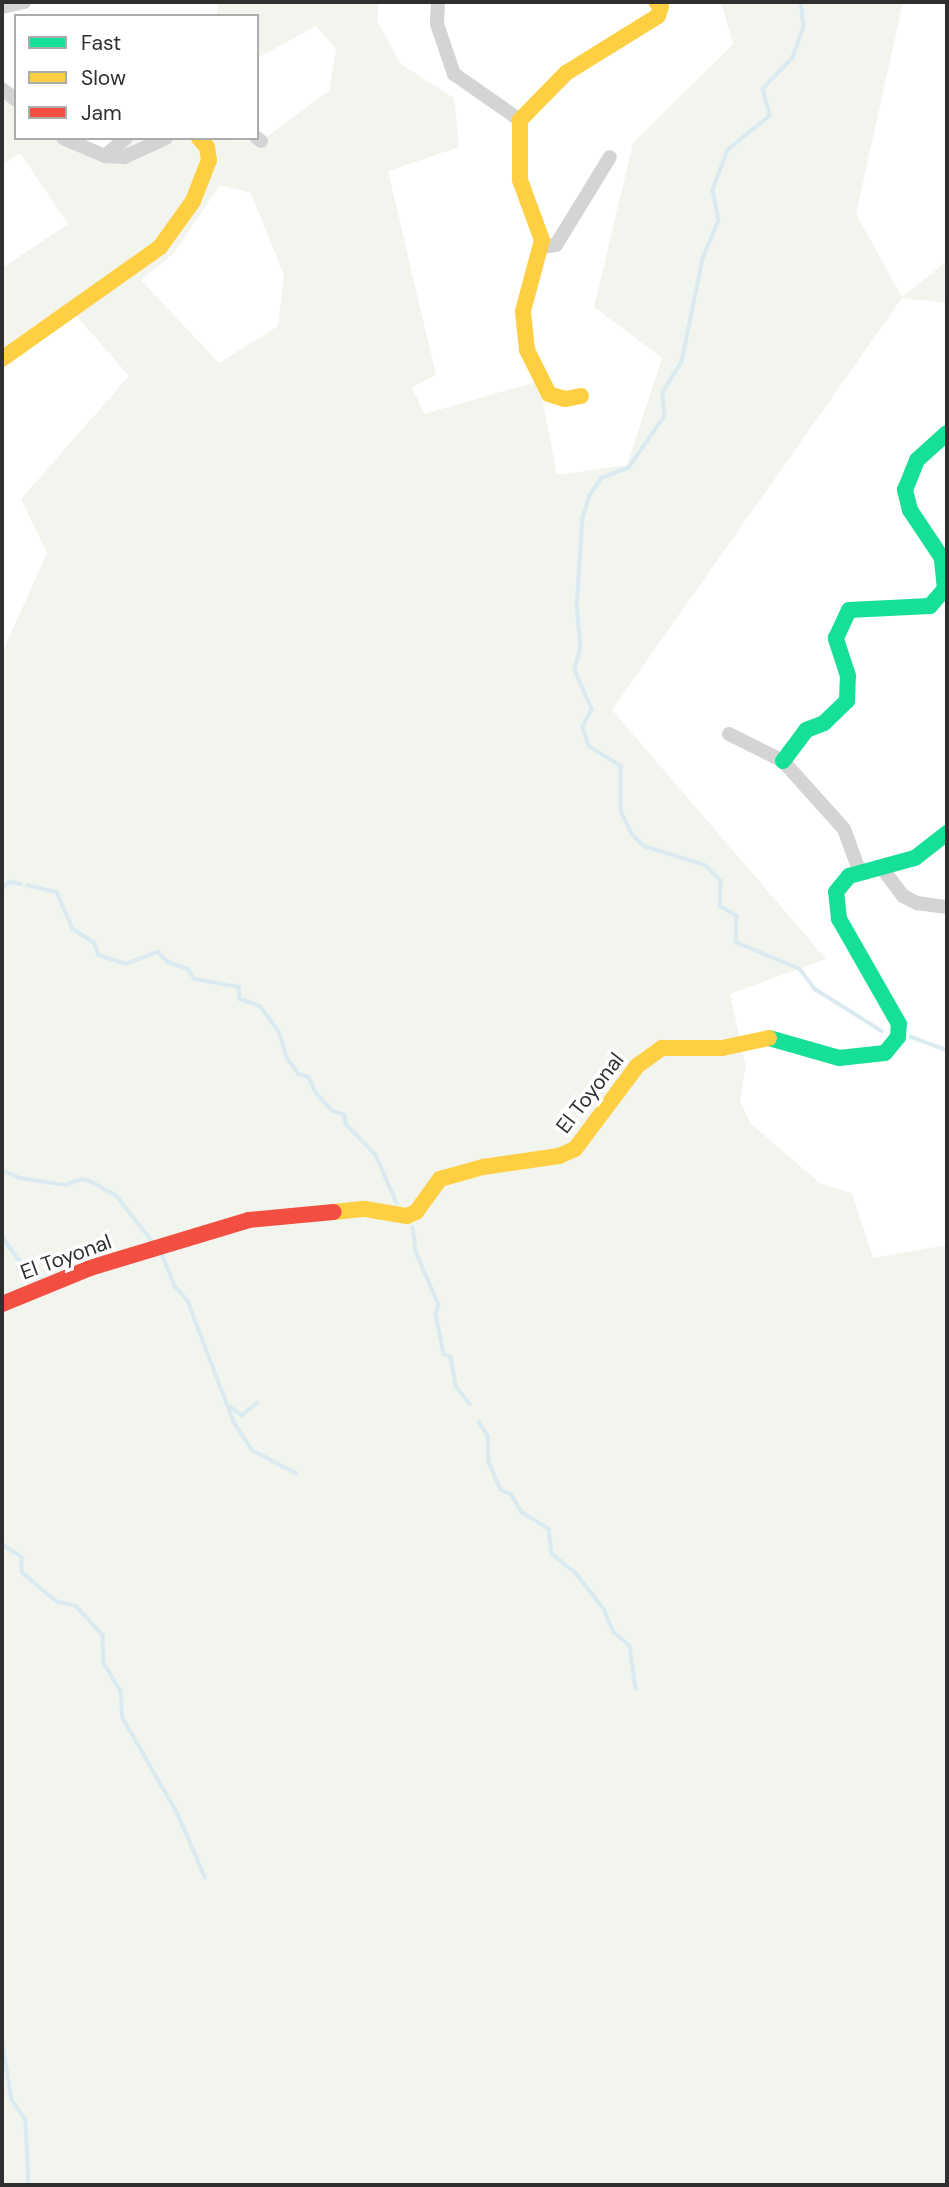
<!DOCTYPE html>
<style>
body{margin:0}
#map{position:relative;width:949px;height:2187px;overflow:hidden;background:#fff;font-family:"DM Sans",sans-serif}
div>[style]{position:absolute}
.green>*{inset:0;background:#f2f5ed}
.stream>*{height:3.5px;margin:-1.75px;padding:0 1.75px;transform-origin:1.75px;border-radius:1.75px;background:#daeaf1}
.street>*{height:14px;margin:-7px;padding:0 7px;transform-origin:7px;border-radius:7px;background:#d4d4d4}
.fast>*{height:16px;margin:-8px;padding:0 8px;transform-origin:8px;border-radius:8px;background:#16e098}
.slow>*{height:16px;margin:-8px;padding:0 8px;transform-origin:8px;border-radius:8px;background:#ffcf43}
.jam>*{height:16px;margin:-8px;padding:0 8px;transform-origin:8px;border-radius:8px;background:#f24e42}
span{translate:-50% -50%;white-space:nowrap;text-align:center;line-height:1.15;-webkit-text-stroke:7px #fff;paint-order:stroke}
.street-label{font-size:21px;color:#2f2f2f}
.frame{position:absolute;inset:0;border:4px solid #2f2f2f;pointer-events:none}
.legend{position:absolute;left:14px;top:14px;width:245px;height:126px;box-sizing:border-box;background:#fff;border:2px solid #acacac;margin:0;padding:9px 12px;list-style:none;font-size:21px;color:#2f2f2f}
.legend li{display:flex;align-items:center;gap:14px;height:35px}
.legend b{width:35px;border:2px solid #acacac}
</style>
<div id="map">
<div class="green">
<i style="clip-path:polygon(evenodd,218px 2px,379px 2px,377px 21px,401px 64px,454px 98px,459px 147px,388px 171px,436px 375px,412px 387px,424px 414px,539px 381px,557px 475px,627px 465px,662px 358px,594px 307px,633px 143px,733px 44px,721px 2px,903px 2px,856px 214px,902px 297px,947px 261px,947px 303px,902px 298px,612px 710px,826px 959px,730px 994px,746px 1066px,740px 1100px,750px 1123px,821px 1184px,852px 1193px,873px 1258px,947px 1245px,947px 2185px,2px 2185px,2px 653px,47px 553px,21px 499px,129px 376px,72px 311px,2px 359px,2px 268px,68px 224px,20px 153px,2px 165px,2px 89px,16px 100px,16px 138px,63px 138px,105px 156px,126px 138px,261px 141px,329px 91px,336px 49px,316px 26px,257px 58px,257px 16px,217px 16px,218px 2px,220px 185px,251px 193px,284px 275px,278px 326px,219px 363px,141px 280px,174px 253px,220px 185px)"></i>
</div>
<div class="stream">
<i style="left:801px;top:2px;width:25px;rotate:83deg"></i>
<i style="left:804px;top:27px;width:33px;rotate:110deg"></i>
<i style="left:793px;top:58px;width:43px;rotate:134.1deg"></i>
<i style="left:763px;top:89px;width:28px;rotate:75deg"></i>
<i style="left:770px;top:116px;width:54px;rotate:141deg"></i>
<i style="left:728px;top:150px;width:43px;rotate:110.6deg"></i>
<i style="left:713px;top:190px;width:31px;rotate:79deg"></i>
<i style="left:719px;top:220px;width:42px;rotate:112.3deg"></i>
<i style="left:703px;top:259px;width:105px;rotate:101.5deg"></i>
<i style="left:682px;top:362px;width:36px;rotate:122deg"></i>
<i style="left:663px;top:393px;width:23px;rotate:85deg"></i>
<i style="left:665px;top:416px;width:63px;rotate:124.7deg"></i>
<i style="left:629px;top:468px;width:30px;rotate:159deg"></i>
<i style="left:601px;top:479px;width:20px;rotate:123deg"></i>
<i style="left:590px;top:496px;width:23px;rotate:108deg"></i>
<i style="left:583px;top:518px;width:87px;rotate:93.9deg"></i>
<i style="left:577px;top:605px;width:42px;rotate:84.6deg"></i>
<i style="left:581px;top:647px;width:24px;rotate:105deg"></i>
<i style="left:575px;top:670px;width:43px;rotate:66.4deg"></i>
<i style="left:592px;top:709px;width:20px;rotate:117deg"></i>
<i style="left:583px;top:727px;width:20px;rotate:72deg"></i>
<i style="left:589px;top:746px;width:38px;rotate:32deg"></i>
<i style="left:621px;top:766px;width:45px;rotate:90deg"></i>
<i style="left:621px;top:811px;width:25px;rotate:64deg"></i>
<i style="left:632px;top:834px;width:17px;rotate:45deg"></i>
<i style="left:644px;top:846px;width:64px;rotate:17.3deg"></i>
<i style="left:705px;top:865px;width:23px;rotate:45deg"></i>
<i style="left:721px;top:881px;width:25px;rotate:92deg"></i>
<i style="left:720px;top:906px;width:20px;rotate:30deg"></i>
<i style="left:737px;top:916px;width:26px;rotate:92deg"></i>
<i style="left:736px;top:942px;width:69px;rotate:22.9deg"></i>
<i style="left:800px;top:969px;width:25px;rotate:53deg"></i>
<i style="left:815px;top:989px;width:79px;rotate:32.1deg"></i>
<i style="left:27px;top:885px;width:31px;rotate:13deg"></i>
<i style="left:57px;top:892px;width:40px;rotate:66.6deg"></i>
<i style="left:73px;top:929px;width:25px;rotate:32deg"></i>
<i style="left:94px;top:942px;width:14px;rotate:69deg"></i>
<i style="left:99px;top:955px;width:28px;rotate:18deg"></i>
<i style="left:126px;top:964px;width:34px;rotate:-21deg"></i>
<i style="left:158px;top:952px;width:14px;rotate:45deg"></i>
<i style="left:168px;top:962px;width:21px;rotate:19deg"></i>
<i style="left:188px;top:969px;width:12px;rotate:55deg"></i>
<i style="left:195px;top:979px;width:45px;rotate:10.3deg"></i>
<i style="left:239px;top:987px;width:12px;rotate:85deg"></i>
<i style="left:240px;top:999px;width:21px;rotate:19deg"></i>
<i style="left:260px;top:1006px;width:31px;rotate:53deg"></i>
<i style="left:279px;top:1031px;width:28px;rotate:73deg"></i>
<i style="left:287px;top:1058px;width:20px;rotate:53deg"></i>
<i style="left:299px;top:1074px;width:10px;rotate:17deg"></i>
<i style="left:309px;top:1077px;width:17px;rotate:66deg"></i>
<i style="left:316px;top:1093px;width:25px;rotate:47deg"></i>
<i style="left:333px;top:1111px;width:13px;rotate:18deg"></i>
<i style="left:345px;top:1115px;width:9px;rotate:84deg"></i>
<i style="left:346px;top:1124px;width:43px;rotate:45.9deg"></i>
<i style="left:376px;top:1155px;width:52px;rotate:66.4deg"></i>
<i style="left:2px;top:888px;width:10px;rotate:-37deg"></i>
<i style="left:10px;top:882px;width:11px;rotate:10deg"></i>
<i style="left:911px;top:1037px;width:38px;rotate:20deg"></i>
<i style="left:2px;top:1170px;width:20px;rotate:24deg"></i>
<i style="left:20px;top:1178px;width:46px;rotate:8.8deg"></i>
<i style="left:65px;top:1185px;width:18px;rotate:-19deg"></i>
<i style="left:82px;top:1179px;width:8px;rotate:14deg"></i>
<i style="left:90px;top:1181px;width:31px;rotate:29deg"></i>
<i style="left:117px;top:1196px;width:57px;rotate:52.1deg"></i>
<i style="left:413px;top:1227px;width:25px;rotate:83deg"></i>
<i style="left:416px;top:1252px;width:58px;rotate:66.5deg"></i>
<i style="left:439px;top:1305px;width:9px;rotate:108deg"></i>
<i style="left:436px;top:1314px;width:41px;rotate:78.7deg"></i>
<i style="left:444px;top:1354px;width:8px;rotate:23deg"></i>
<i style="left:451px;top:1357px;width:29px;rotate:80deg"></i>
<i style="left:456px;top:1386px;width:23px;rotate:52deg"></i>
<i style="left:2px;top:1236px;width:28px;rotate:55deg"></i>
<i style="left:18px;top:1259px;width:29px;rotate:38deg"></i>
<i style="left:162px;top:1254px;width:35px;rotate:68deg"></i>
<i style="left:175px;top:1286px;width:20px;rotate:49deg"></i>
<i style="left:188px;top:1301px;width:129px;rotate:69.2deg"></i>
<i style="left:234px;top:1422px;width:33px;rotate:57deg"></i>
<i style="left:252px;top:1450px;width:50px;rotate:27.6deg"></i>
<i style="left:229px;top:1406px;width:16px;rotate:35deg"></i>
<i style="left:242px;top:1415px;width:19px;rotate:-39deg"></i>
<i style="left:479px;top:1422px;width:17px;rotate:57deg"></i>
<i style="left:488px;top:1436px;width:26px;rotate:88deg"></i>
<i style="left:489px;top:1462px;width:30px;rotate:67deg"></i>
<i style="left:501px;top:1490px;width:12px;rotate:24deg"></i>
<i style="left:512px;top:1495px;width:20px;rotate:60deg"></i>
<i style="left:522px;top:1512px;width:32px;rotate:32deg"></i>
<i style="left:549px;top:1529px;width:25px;rotate:83deg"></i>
<i style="left:552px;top:1554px;width:31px;rotate:38deg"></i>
<i style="left:576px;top:1573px;width:46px;rotate:52.1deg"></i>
<i style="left:604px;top:1609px;width:25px;rotate:67deg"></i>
<i style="left:614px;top:1632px;width:21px;rotate:41deg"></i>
<i style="left:630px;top:1646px;width:43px;rotate:82.1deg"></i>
<i style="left:2px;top:1544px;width:24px;rotate:33deg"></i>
<i style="left:22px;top:1557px;width:15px;rotate:90deg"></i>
<i style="left:22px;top:1572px;width:45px;rotate:40.5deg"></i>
<i style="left:56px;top:1601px;width:21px;rotate:14deg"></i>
<i style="left:76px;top:1606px;width:40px;rotate:47deg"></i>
<i style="left:103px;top:1635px;width:28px;rotate:88deg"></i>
<i style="left:104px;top:1663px;width:33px;rotate:59deg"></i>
<i style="left:121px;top:1691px;width:27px;rotate:86deg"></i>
<i style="left:123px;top:1718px;width:111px;rotate:60.2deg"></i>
<i style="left:178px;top:1814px;width:69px;rotate:66.8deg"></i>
<i style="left:2px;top:2039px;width:62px;rotate:80.7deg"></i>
<i style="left:12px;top:2100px;width:24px;rotate:55deg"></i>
<i style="left:26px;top:2120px;width:65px;rotate:87.4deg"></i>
</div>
<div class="street">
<i style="left:438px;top:2px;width:22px;rotate:93deg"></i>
<i style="left:437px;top:24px;width:53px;rotate:71.2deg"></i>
<i style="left:454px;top:74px;width:80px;rotate:34.9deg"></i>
<i style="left:2px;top:7px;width:23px;rotate:-13deg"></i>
<i style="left:2px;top:89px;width:18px;rotate:38deg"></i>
<i style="left:63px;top:138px;width:46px;rotate:23.2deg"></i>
<i style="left:105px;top:156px;width:28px;rotate:-41deg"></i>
<i style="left:257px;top:138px;width:5px;rotate:37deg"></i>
<i style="left:105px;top:156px;width:19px;rotate:3deg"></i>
<i style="left:124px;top:157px;width:46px;rotate:-24.3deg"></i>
<i style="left:540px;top:247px;width:16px;rotate:-7deg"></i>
<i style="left:556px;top:245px;width:103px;rotate:-58.5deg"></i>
<i style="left:729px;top:734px;width:60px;rotate:26.6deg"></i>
<i style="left:783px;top:761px;width:91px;rotate:48.1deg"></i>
<i style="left:844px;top:829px;width:47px;rotate:70deg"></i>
<i style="left:882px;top:868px;width:35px;rotate:53deg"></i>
<i style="left:903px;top:896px;width:16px;rotate:27deg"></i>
<i style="left:917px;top:903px;width:30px;rotate:8deg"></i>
</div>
<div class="fast">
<i style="left:783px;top:761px;width:39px;rotate:-53deg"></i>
<i style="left:806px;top:730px;width:19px;rotate:-21deg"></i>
<i style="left:824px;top:723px;width:32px;rotate:-44deg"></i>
<i style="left:847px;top:701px;width:25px;rotate:-88deg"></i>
<i style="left:848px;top:676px;width:40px;rotate:-108deg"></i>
<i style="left:836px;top:638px;width:31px;rotate:-65deg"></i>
<i style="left:849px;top:610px;width:81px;rotate:-2.8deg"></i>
<i style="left:930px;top:606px;width:23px;rotate:-49deg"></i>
<i style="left:945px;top:589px;width:31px;rotate:-96deg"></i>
<i style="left:942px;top:558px;width:58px;rotate:-123.7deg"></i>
<i style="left:910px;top:510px;width:21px;rotate:-104deg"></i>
<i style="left:905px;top:490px;width:32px;rotate:-68deg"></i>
<i style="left:917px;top:460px;width:40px;rotate:-42deg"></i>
<i style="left:769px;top:1038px;width:73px;rotate:15.9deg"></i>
<i style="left:839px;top:1058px;width:46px;rotate:-6.2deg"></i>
<i style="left:885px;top:1053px;width:21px;rotate:-51deg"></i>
<i style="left:898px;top:1037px;width:13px;rotate:-86deg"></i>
<i style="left:899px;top:1024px;width:121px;rotate:-119.7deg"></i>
<i style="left:839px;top:919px;width:27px;rotate:-96deg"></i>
<i style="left:836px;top:892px;width:21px;rotate:-51deg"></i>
<i style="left:849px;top:876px;width:68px;rotate:-15.3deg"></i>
<i style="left:915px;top:858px;width:41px;rotate:-38deg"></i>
</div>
<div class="slow">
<i style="left:2px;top:359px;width:194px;rotate:-35.3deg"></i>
<i style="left:160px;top:247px;width:57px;rotate:-54.3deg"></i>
<i style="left:193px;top:201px;width:44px;rotate:-68.7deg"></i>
<i style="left:209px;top:160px;width:13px;rotate:-99deg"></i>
<i style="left:207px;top:147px;width:12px;rotate:-132deg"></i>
<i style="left:581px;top:396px;width:16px;rotate:169deg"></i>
<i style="left:565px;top:399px;width:17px;rotate:-163deg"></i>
<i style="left:549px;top:394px;width:49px;rotate:-116.6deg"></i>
<i style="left:527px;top:350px;width:39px;rotate:-96deg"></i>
<i style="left:523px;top:311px;width:73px;rotate:-75deg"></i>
<i style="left:542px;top:240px;width:64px;rotate:-110.1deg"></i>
<i style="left:520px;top:180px;width:60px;rotate:-90deg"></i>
<i style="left:520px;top:120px;width:66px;rotate:-45.6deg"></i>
<i style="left:566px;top:73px;width:108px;rotate:-31.8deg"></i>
<i style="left:658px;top:16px;width:10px;rotate:-73deg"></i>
<i style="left:661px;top:6px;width:6px;rotate:-141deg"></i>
<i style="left:334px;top:1212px;width:31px;rotate:-6deg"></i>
<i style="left:365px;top:1209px;width:43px;rotate:9.5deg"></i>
<i style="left:407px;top:1216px;width:10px;rotate:-24deg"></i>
<i style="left:416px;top:1212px;width:41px;rotate:-54deg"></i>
<i style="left:440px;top:1179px;width:45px;rotate:-15.6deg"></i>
<i style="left:483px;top:1167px;width:77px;rotate:-8.2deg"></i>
<i style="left:559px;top:1156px;width:17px;rotate:-24deg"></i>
<i style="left:575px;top:1149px;width:104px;rotate:-53.2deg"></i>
<i style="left:637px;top:1066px;width:31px;rotate:-36deg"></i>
<i style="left:662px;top:1048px;width:60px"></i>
<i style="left:722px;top:1048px;width:48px;rotate:-12deg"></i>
</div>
<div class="jam">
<i style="left:2px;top:1304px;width:95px;rotate:-22.2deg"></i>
<i style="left:90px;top:1268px;width:166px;rotate:-16.8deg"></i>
<i style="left:249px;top:1220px;width:85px;rotate:-5.4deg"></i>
</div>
<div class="street-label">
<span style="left:590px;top:1093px;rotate:-52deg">El Toyonal</span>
<span style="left:66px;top:1257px;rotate:-20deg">El Toyonal</span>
</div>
<div class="frame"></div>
<ul class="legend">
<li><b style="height:9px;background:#16e098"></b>Fast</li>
<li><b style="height:9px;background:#ffcf43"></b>Slow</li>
<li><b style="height:9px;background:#f24e42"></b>Jam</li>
</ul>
</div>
